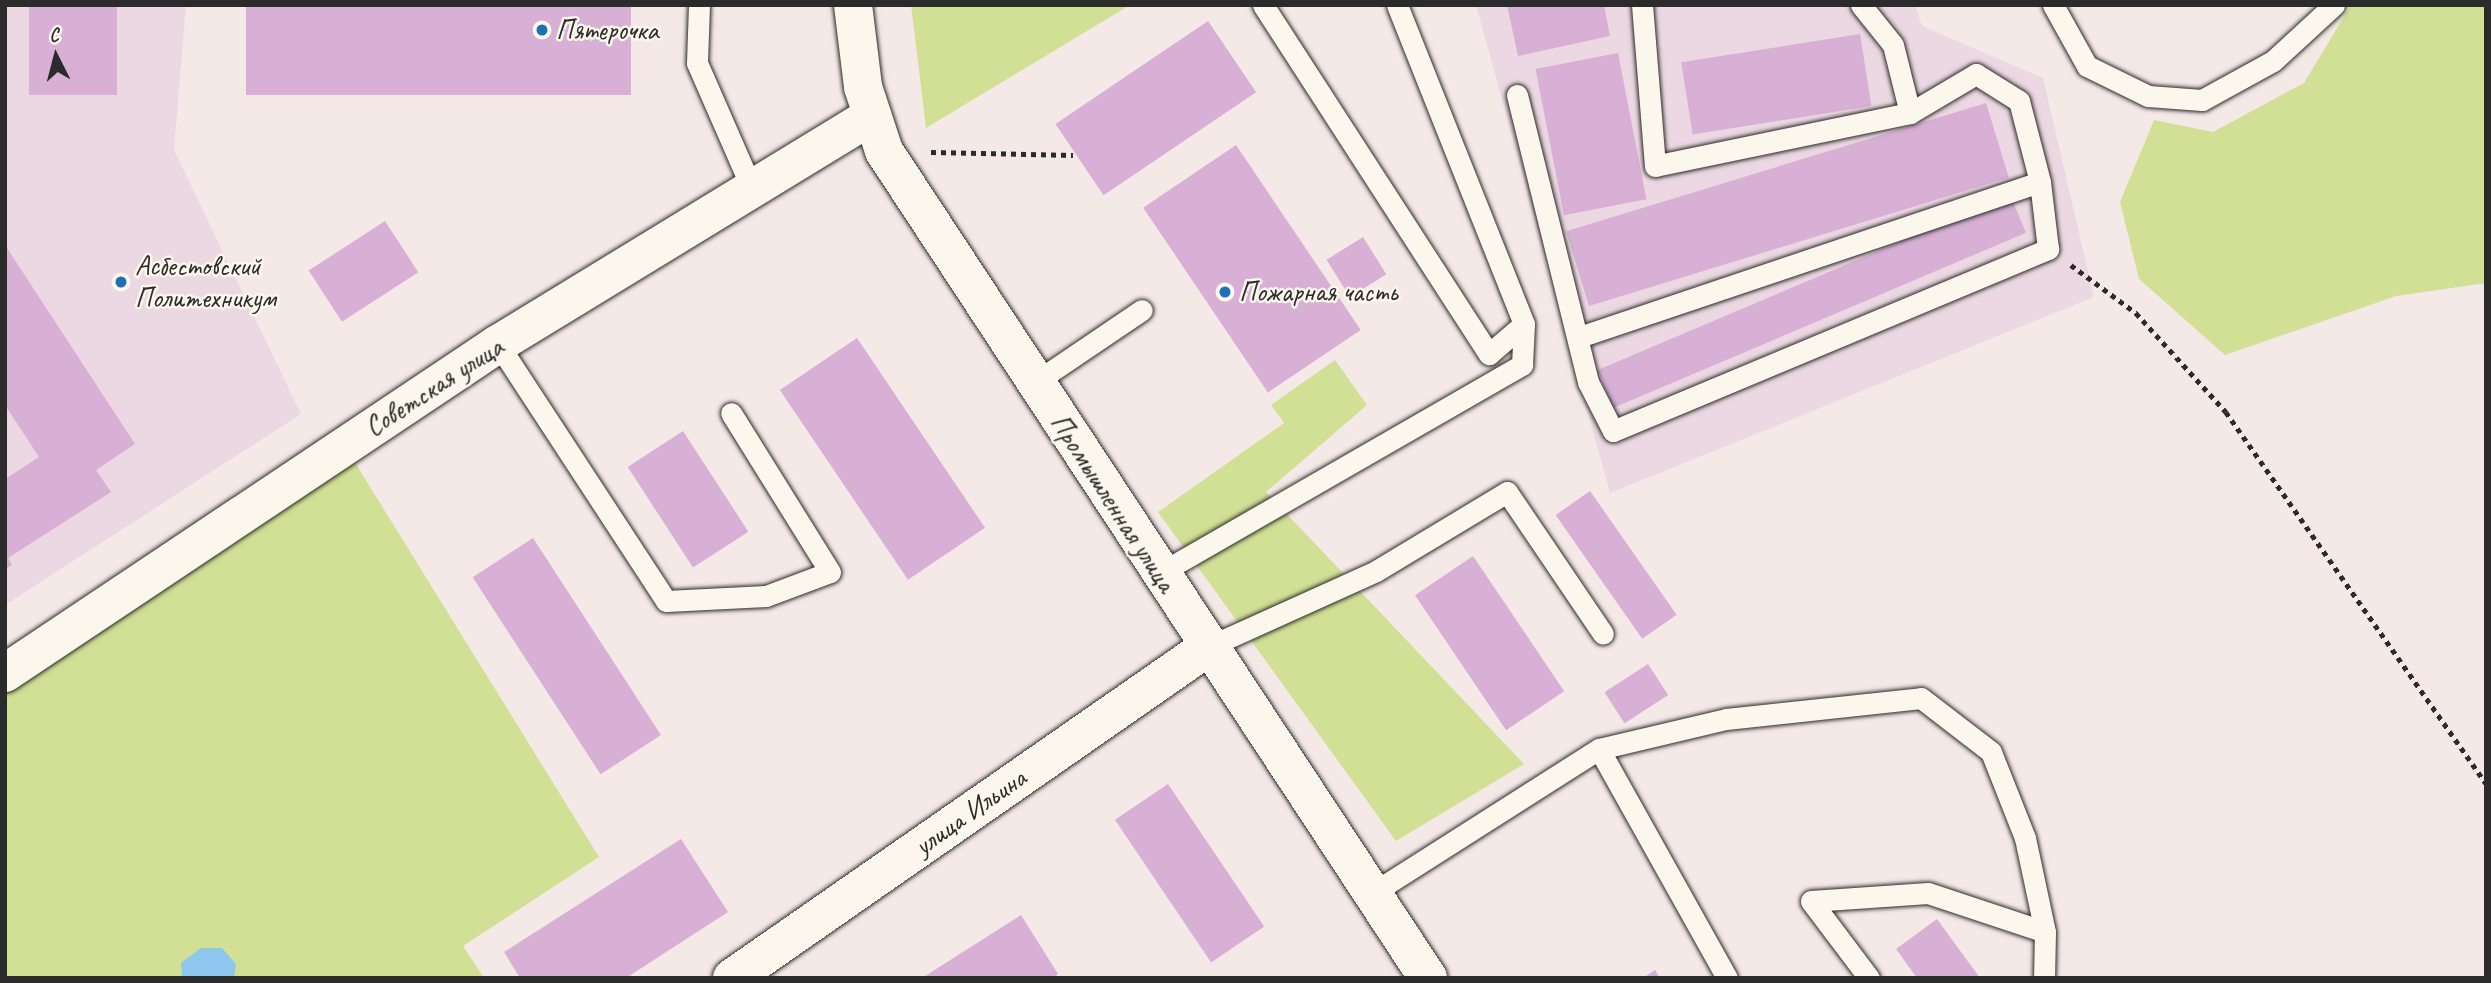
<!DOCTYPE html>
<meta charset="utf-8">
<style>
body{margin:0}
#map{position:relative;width:2491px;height:983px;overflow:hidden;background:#f4e9e7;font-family:Caveat,sans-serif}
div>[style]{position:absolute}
.built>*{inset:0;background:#ecd8e2}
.green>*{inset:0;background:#d1e094}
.water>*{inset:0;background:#8ec6ed}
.building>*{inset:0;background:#d8afd5;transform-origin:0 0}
.path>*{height:4.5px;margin-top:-2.25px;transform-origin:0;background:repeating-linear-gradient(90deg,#2b2b2b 0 5px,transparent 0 10px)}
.roads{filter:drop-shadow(0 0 2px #2b2b2b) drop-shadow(0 0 2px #2b2b2b)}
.lane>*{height:21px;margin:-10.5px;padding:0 10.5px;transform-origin:10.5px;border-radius:10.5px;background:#fbf7ec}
.street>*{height:38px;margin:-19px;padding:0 19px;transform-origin:19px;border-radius:19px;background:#fbf7ec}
.secondary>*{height:38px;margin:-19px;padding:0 19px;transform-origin:19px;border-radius:19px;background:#fbf7ec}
.dots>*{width:19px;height:19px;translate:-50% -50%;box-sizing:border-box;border:4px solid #fbf7ec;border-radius:50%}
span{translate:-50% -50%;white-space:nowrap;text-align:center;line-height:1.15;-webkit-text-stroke:5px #fbf7ec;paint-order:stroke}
.poi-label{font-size:28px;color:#2b2b2b}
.left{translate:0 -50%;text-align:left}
.street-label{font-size:28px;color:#2b2b2b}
.frame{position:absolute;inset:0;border:7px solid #2b2b2b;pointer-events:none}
.north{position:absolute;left:21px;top:21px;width:70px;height:70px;-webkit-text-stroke:5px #fbf7ec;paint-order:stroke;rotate:354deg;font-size:19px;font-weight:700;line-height:28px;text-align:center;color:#2b2b2b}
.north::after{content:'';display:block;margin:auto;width:24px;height:32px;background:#2b2b2b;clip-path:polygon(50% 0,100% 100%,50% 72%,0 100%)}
</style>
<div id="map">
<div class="built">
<i style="clip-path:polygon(5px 5px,186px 5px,174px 150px,301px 414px,5px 605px)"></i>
<i style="clip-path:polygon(1476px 5px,1915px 5px,1922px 26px,2043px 78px,2094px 297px,1610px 493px)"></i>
</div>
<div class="green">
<i style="clip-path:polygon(911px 5px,1130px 5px,926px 128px)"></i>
<i style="clip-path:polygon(2351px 5px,2486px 5px,2486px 283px,2396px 296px,2225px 355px,2139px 279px,2120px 202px,2154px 120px,2213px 132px,2304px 83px)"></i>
<i style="clip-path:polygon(1335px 360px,1367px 405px,1266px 492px,1524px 764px,1396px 841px,1158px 512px,1284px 423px,1271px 405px)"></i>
<i style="clip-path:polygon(354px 461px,599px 857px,463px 946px,484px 978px,5px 978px,5px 691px)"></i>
</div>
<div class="water">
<i style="clip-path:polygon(201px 948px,222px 948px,236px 964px,234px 978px,182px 978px,181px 963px)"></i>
</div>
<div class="building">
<i style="left:29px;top:5px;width:88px;height:90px"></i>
<i style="left:246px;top:5px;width:385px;height:90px"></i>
<i style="clip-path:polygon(1507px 5px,1604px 5px,1610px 36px,1518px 56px)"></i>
<i style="left:1208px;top:21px;width:86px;height:184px;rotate:56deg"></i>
<i style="left:1860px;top:34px;width:73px;height:181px;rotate:81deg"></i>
<i style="left:1618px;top:53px;width:149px;height:84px;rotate:79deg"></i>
<i style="left:1986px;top:103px;width:78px;height:439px;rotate:73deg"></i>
<i style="left:1236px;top:145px;width:223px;height:112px;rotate:56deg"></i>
<i style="left:2010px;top:195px;width:41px;height:448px;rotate:67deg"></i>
<i style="left:385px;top:221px;width:61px;height:91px;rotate:57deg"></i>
<i style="left:1363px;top:237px;width:44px;height:43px;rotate:58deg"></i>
<i style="clip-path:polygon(5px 245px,135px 444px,96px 470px,111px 492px,8px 558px,12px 565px,5px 569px,5px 479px,39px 457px,5px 405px)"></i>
<i style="left:857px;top:338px;width:229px;height:93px;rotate:56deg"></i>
<i style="left:683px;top:431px;width:120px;height:66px;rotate:57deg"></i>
<i style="left:1590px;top:491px;width:151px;height:42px;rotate:55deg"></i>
<i style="left:533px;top:538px;width:235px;height:72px;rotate:57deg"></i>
<i style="left:1473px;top:556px;width:163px;height:70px;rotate:56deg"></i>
<i style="left:1648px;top:664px;width:37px;height:52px;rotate:57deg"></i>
<i style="left:1168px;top:784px;width:172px;height:64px;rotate:56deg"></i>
<i style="clip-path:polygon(681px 839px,728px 912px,626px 978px,520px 978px,504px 952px)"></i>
<i style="clip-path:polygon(1021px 915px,1058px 974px,1053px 978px,922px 978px)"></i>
<i style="clip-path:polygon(1937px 919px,1980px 978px,1917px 978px,1896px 949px)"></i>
<i style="clip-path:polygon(1655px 970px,1660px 978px,1643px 978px)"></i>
</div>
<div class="path">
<i style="left:931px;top:152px;width:142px;rotate:1.2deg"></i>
<i style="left:2071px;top:265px;width:81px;rotate:36.4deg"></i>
<i style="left:2136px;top:313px;width:134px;rotate:47.7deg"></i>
<i style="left:2226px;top:412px;width:453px;rotate:55deg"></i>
</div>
<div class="roads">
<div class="lane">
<i style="left:699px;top:5px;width:58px;rotate:92deg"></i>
<i style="left:697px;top:63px;width:140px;rotate:66.4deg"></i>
<i style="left:1263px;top:5px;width:416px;rotate:57.1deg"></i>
<i style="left:1489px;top:354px;width:46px;rotate:-40.6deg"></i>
<i style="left:1861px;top:5px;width:51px;rotate:51.3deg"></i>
<i style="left:1893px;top:45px;width:70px;rotate:76deg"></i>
<i style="left:2053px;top:5px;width:70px;rotate:60.9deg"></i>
<i style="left:2087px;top:66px;width:68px;rotate:26.2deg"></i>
<i style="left:2148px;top:96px;width:54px;rotate:4.2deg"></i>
<i style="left:2202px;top:100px;width:81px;rotate:-28.8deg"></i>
<i style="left:2273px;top:61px;width:83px;rotate:-42.6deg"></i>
<i style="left:1517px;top:95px;width:296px;rotate:76.1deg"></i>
<i style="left:1588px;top:382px;width:55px;rotate:63deg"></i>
<i style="left:1613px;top:431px;width:472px;rotate:-22.7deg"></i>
<i style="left:2048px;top:249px;width:67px;rotate:-96.8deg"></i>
<i style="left:2040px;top:182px;width:84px;rotate:-104.5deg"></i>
<i style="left:2019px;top:101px;width:51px;rotate:-147.9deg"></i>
<i style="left:1976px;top:74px;width:77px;rotate:149.4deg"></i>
<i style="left:1910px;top:113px;width:260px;rotate:168.3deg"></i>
<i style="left:1655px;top:166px;width:162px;rotate:-94.6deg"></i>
<i style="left:1579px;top:337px;width:486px;rotate:-18.6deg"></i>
<i style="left:498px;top:344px;width:307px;rotate:56.8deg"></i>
<i style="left:666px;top:601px;width:100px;rotate:-2.9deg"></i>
<i style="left:766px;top:596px;width:68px;rotate:-20.6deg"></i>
<i style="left:830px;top:572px;width:187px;rotate:-121.9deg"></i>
<i style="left:1034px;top:383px;width:130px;rotate:-34.1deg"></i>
<i style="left:1160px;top:573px;width:418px;rotate:-29.9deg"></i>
<i style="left:1522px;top:365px;width:41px;rotate:-87.2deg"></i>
<i style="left:1524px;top:324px;width:343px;rotate:-111.7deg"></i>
<i style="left:1208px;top:647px;width:184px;rotate:-24.3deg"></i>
<i style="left:1376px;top:571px;width:153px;rotate:-31.1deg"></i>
<i style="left:1507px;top:492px;width:171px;rotate:55.9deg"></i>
<i style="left:1371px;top:894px;width:270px;rotate:-32.5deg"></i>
<i style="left:1727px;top:978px;width:262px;rotate:-119.2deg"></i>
<i style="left:1599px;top:749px;width:130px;rotate:-13.3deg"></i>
<i style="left:1726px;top:719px;width:196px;rotate:-6.1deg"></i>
<i style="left:1921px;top:698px;width:88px;rotate:37.6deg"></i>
<i style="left:1991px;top:752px;width:92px;rotate:68.4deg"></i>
<i style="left:2025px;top:838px;width:96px;rotate:78deg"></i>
<i style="left:2045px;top:932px;width:46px;rotate:91.2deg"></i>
<i style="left:1869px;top:978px;width:96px;rotate:-127deg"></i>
<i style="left:1811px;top:901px;width:117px;rotate:-3.9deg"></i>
<i style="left:1928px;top:893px;width:123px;rotate:18.4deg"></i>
</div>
<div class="street">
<i style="left:732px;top:978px;width:580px;rotate:-34.81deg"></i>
</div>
<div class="secondary">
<i style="left:853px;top:5px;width:83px;rotate:83deg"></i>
<i style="left:863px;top:87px;width:67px;rotate:71.8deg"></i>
<i style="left:884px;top:151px;width:990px;rotate:56.66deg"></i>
<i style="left:5px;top:673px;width:593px;rotate:-33.72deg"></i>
<i style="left:498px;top:344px;width:438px;rotate:-31.4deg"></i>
</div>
</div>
<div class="dots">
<i style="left:542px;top:30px;background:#1f6fb2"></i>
<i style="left:121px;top:282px;background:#1f6fb2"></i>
<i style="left:1225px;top:292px;background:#1f6fb2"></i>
</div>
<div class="poi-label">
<span class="left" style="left:556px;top:30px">Пятерочка</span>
<span class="left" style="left:135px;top:282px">Асбестовский<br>Политехникум</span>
<span class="left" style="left:1239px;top:292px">Пожарная часть</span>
</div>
<div class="street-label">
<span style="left:434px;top:387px;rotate:-33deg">Советская улица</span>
<span style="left:1113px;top:503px;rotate:57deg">Промышленная улица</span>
<span style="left:970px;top:812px;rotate:-35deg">улица Ильина</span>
</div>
<div class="frame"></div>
<div class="north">С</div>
</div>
